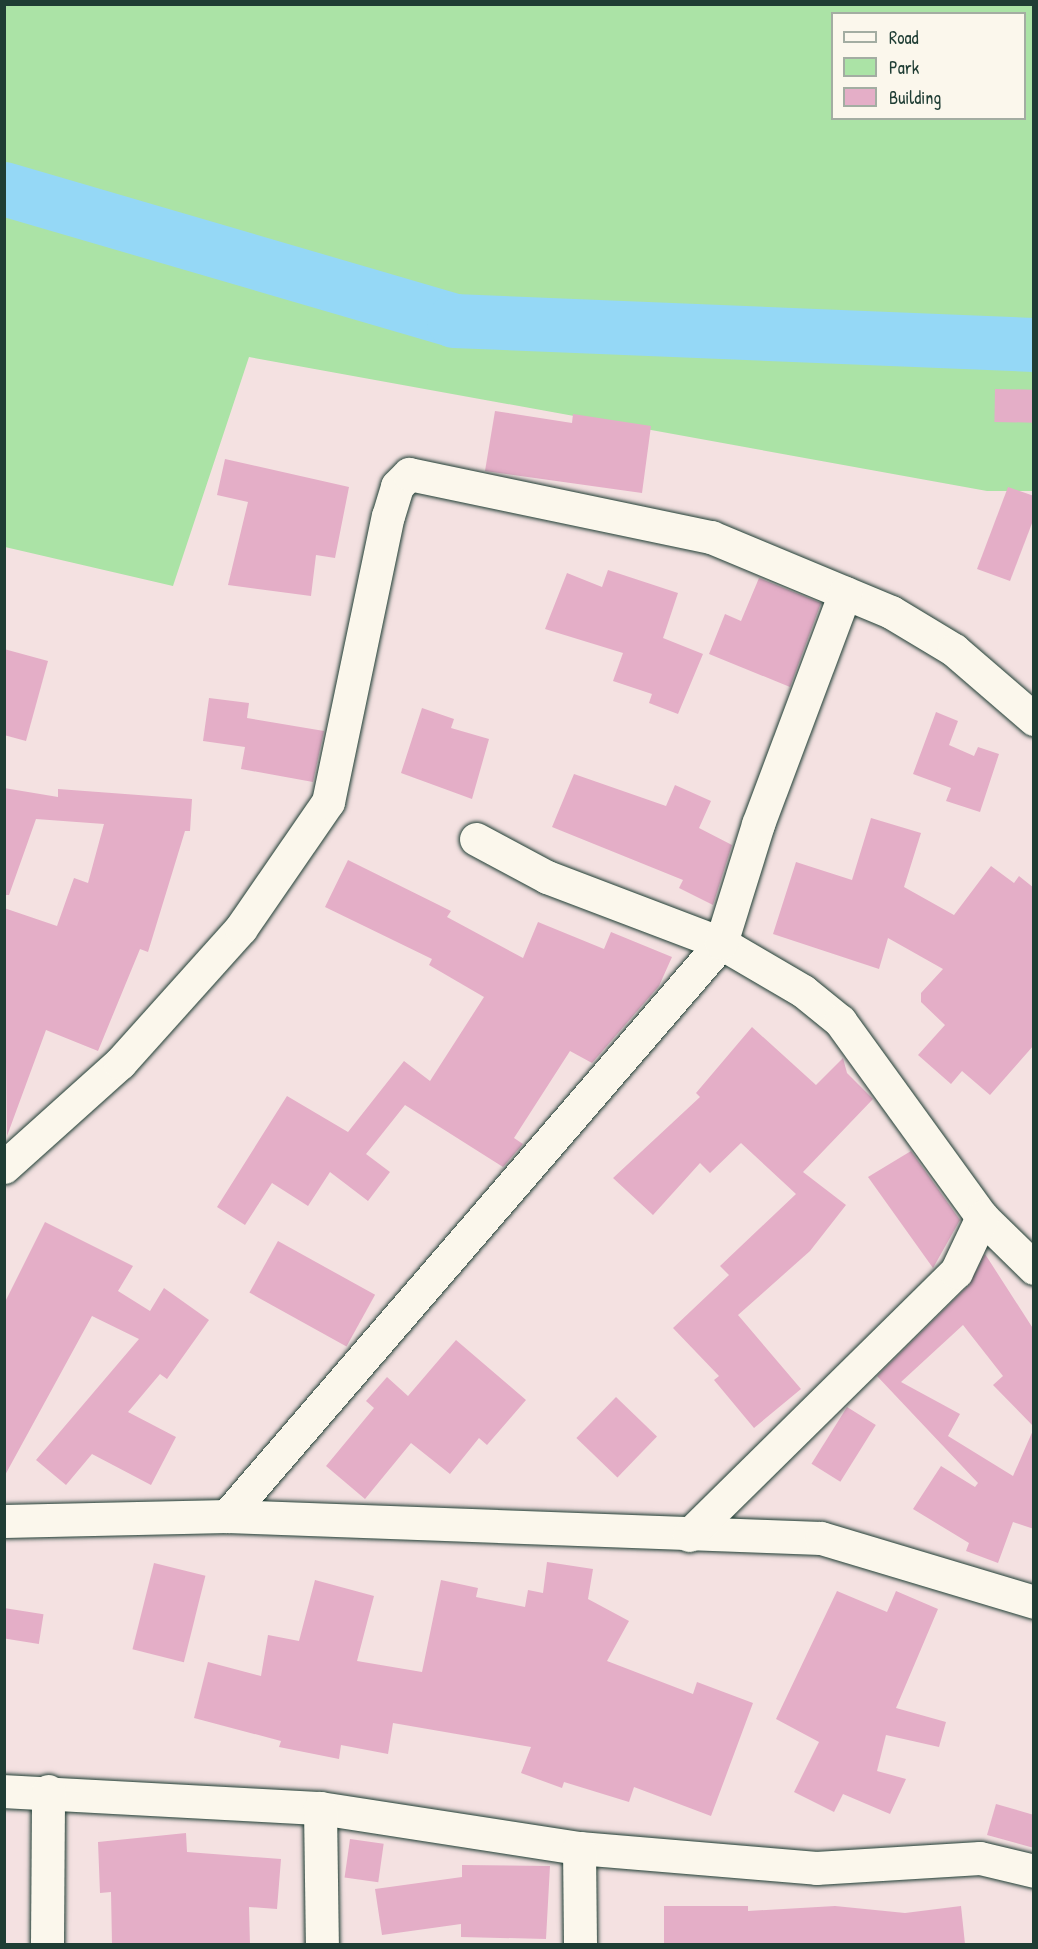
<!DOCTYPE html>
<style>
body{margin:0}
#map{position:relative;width:1038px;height:1949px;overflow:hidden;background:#f4e1e1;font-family:"Patrick Hand",sans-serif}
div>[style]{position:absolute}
.green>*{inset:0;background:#abe3a6}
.river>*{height:54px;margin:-27px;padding:0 27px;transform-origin:27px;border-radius:27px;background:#95d8f6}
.building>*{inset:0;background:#e4aec7;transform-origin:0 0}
.roads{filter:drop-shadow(0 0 2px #1f3d34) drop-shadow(0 0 2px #1f3d34)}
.street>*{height:33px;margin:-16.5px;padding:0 16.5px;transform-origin:16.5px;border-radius:16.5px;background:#fbf7ec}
span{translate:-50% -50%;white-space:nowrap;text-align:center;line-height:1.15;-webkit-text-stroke:6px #fbf7ec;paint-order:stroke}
.frame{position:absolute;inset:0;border:6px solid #1f3d34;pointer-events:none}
.legend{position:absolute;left:831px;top:12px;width:195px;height:108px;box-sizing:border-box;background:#fbf7ec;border:2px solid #a3ada2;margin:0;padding:8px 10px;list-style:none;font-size:18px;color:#1f3d34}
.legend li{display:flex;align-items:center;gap:12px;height:30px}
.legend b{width:30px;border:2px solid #a3ada2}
</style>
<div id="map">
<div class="green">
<i style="clip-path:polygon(evenodd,5px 5px,1033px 5px,1033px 491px,987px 491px,249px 357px,173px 586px,5px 547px,5px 5px,832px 14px,1024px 14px,1024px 118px,832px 118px,832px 14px)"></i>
</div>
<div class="river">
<i style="left:4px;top:189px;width:469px;rotate:16.3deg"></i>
<i style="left:454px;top:321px;width:580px;rotate:2.37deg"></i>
</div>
<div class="building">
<i style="left:995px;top:389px;width:39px;height:33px;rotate:1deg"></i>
<i style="clip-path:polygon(495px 411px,572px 423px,573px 414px,651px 426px,642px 493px,485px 471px)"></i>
<i style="clip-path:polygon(225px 459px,349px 487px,335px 558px,316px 555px,311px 596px,228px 585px,248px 502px,217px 495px)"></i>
<i style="clip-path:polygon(1008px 487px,1034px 496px,1034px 518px,1010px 581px,977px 569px)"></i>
<i style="clip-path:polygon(608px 570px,678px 593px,663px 638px,703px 654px,678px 714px,649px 703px,652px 694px,613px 681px,623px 653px,545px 629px,567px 573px,602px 587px)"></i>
<i style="clip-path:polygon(759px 578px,821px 603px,790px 687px,709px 654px,725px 614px,741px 621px)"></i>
<i style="clip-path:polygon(4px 649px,48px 661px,26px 741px,4px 735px)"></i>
<i style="clip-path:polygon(209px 698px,249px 703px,247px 718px,324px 731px,313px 782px,241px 769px,245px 747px,203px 741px)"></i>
<i style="clip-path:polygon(422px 708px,454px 719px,451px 728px,489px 739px,472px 799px,401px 773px)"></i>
<i style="clip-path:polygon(936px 712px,958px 721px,949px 745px,974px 756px,978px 747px,999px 754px,980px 812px,946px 801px,951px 788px,913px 774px)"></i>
<i style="clip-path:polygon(574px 774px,666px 806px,675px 785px,711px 801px,699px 828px,732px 845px,713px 905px,679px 888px,683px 880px,552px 827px)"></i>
<i style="clip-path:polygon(4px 788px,58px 797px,58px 789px,192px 799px,190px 831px,185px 831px,148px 952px,140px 949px,98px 1051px,46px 1030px,7px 1136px,4px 908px,57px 926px,74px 878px,88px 883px,104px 824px,36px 819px,9px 895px,4px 895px)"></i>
<i style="clip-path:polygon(871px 818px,921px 833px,904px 887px,954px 915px,991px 866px,1014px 883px,1019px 876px,1034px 888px,1034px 1045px,990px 1095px,962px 1071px,951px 1084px,918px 1055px,945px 1025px,921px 1002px,921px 993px,943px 969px,888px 938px,879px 969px,773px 934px,796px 862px,852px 880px)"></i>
<i style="clip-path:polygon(348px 860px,451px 911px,447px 917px,523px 958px,538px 922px,604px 949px,611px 932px,672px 957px,659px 986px,592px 1063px,570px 1051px,514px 1138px,523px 1144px,503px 1167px,405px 1105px,366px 1154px,390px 1172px,368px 1201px,330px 1172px,308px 1206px,272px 1183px,245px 1225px,217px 1207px,287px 1096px,348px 1132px,404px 1061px,430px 1081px,484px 997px,429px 965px,432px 959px,325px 907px)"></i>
<i style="clip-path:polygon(752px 1027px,816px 1085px,843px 1058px,847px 1073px,873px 1099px,803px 1172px,846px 1205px,810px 1251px,738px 1315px,801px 1389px,754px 1428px,714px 1380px,719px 1376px,673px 1328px,729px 1275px,720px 1266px,796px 1194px,741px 1143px,710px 1173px,700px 1163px,653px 1215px,613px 1178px,700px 1097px,696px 1093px)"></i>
<i style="clip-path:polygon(911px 1151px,960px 1220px,933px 1268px,868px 1177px)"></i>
<i style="clip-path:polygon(45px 1222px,133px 1266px,118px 1291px,150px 1311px,164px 1288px,209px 1320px,167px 1379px,160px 1374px,128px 1412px,176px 1437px,151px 1485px,92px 1454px,66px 1485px,36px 1460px,139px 1339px,92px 1316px,4px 1477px,4px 1304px)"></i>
<i style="left:278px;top:1241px;width:111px;height:59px;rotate:29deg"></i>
<i style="clip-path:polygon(985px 1254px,1034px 1330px,1034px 1427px,993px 1385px,1003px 1376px,963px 1325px,901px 1382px,960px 1414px,948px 1436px,1013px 1476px,1034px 1428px,1034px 1529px,1013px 1522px,998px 1563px,966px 1551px,969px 1543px,913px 1509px,941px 1466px,975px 1487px,978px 1483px,877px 1376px,969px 1285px)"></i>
<i style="clip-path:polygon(456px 1340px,526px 1400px,487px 1445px,479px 1438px,450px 1474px,411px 1443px,365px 1499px,326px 1466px,374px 1408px,366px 1401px,387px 1377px,408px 1396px)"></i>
<i style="left:616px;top:1397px;width:57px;height:57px;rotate:44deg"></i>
<i style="left:847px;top:1407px;width:34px;height:67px;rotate:32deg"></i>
<i style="clip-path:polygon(547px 1562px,593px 1569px,588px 1599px,629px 1621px,607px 1661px,693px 1694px,697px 1682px,753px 1703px,711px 1816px,634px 1787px,629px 1802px,564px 1782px,562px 1788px,521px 1773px,531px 1747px,393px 1723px,388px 1754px,341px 1745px,339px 1759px,279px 1747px,281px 1741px,194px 1718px,208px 1662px,261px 1676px,268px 1635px,299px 1641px,315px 1580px,374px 1596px,357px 1661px,422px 1672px,441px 1580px,478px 1588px,476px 1597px,525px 1607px,528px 1590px,543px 1593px)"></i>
<i style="left:154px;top:1563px;width:53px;height:89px;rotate:14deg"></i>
<i style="clip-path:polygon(837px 1591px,887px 1612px,896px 1591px,938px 1609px,896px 1708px,946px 1722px,939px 1747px,886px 1735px,877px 1771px,906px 1779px,890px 1814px,843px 1794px,834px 1812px,794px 1792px,819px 1742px,776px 1719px)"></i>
<i style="left:4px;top:1608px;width:40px;height:30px;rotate:9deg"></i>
<i style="clip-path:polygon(996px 1804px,1034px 1815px,1034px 1848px,987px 1835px)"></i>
<i style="clip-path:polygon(186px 1833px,187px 1852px,281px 1859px,277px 1909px,249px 1907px,250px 1944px,112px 1944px,111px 1892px,100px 1893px,98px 1842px)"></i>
<i style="left:350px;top:1839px;width:34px;height:39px;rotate:8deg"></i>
<i style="clip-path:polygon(462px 1865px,550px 1866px,546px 1939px,461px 1937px,461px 1924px,382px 1935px,375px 1889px,462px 1877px)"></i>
<i style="clip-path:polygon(664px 1906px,748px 1906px,748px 1911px,835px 1906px,905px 1913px,961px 1906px,965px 1944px,664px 1944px)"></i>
</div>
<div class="roads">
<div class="street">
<i style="left:476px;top:839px;width:81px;rotate:28.2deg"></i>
<i style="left:547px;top:877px;width:186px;rotate:20.8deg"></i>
<i style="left:721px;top:943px;width:95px;rotate:30.3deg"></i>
<i style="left:803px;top:991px;width:48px;rotate:39deg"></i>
<i style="left:840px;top:1021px;width:242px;rotate:54.1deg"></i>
<i style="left:982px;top:1217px;width:73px;rotate:44.4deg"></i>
<i style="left:4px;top:1167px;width:156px;rotate:-41.9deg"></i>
<i style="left:120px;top:1063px;width:181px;rotate:-48.1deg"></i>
<i style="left:241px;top:928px;width:153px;rotate:-55.4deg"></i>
<i style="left:328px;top:802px;width:292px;rotate:-78.2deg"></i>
<i style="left:388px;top:516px;width:31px;rotate:-73deg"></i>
<i style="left:397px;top:486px;width:17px;rotate:-45deg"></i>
<i style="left:409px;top:474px;width:309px;rotate:11.8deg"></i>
<i style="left:711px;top:537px;width:195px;rotate:22.6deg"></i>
<i style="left:891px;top:612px;width:74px;rotate:31.1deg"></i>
<i style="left:954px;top:650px;width:106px;rotate:40.8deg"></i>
<i style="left:227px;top:1516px;width:757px;rotate:-49.23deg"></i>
<i style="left:721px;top:943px;width:125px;rotate:-72.7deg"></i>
<i style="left:758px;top:824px;width:247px;rotate:-69.4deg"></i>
<i style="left:4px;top:1521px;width:223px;rotate:-1.3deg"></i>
<i style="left:227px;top:1516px;width:594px;rotate:2.12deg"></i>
<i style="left:821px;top:1538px;width:222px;rotate:16.7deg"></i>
<i style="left:689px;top:1535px;width:375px;rotate:-44.6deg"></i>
<i style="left:956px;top:1272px;width:61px;rotate:-64.7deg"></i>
<i style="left:4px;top:1791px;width:316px;rotate:3.1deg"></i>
<i style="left:320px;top:1808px;width:262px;rotate:8.8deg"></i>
<i style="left:579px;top:1848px;width:238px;rotate:4.8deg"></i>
<i style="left:816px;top:1868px;width:164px;rotate:-3.5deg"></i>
<i style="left:980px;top:1858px;width:56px;rotate:13.5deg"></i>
<i style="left:320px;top:1808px;width:136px;rotate:89.2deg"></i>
<i style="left:579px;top:1848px;width:96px;rotate:89.4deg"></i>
<i style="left:47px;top:1944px;width:153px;rotate:-89.6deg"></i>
</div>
</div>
<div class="frame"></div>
<ul class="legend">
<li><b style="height:8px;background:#fbf7ec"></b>Road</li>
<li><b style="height:16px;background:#abe3a6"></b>Park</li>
<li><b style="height:16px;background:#e4aec7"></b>Building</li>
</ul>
</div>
